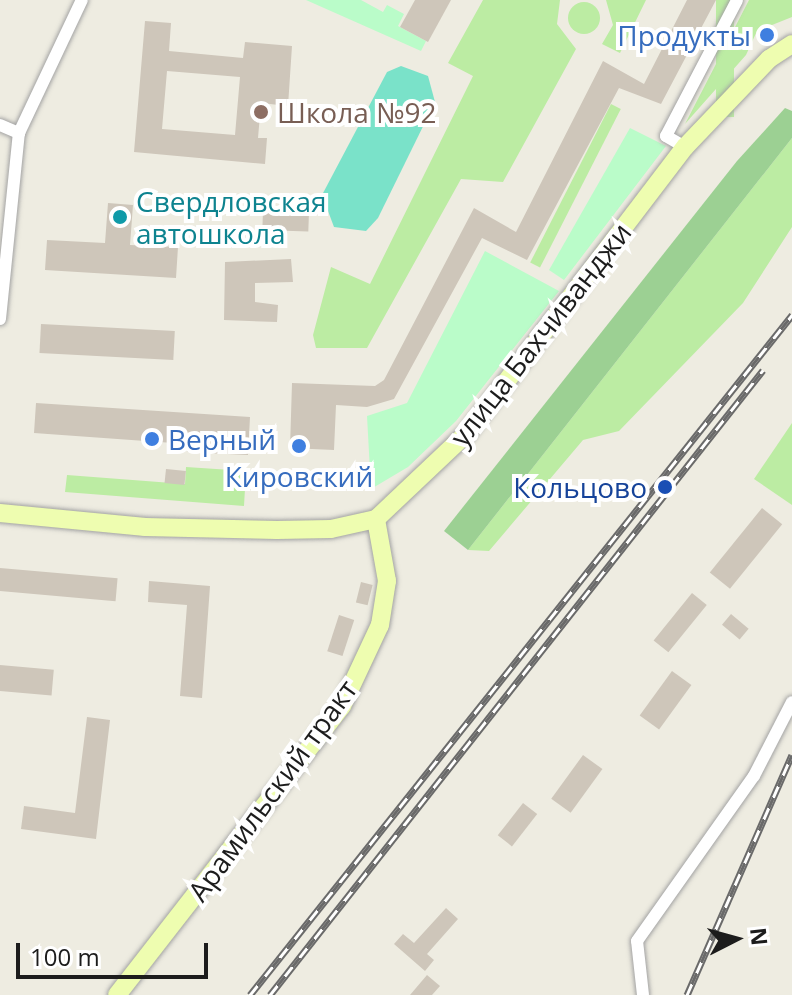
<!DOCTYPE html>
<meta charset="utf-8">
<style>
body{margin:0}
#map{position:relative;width:792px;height:995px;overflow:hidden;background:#eeece1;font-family:"Open Sans",sans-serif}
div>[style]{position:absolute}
.grass>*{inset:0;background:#bceca3;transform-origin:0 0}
.round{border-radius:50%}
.forest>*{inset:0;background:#9cd093}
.park>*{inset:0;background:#bafcc9}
.pitch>*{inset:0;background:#7ae2c9}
.building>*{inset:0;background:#cec6ba;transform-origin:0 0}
.roads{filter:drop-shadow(0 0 2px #a3a3a3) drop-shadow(0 0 2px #a3a3a3)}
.street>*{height:12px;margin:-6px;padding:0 6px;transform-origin:6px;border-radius:6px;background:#fff}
.secondary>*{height:18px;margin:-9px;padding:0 9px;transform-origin:9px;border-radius:9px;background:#eefdb0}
.rail>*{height:7px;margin-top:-3.5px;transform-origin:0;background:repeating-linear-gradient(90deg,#fff 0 12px,#6a6a6a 0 24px);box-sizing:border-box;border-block:2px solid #6a6a6a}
.dots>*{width:22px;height:22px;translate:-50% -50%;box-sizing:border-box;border:4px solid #fff;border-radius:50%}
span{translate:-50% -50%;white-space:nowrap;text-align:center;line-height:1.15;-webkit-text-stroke:8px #fff;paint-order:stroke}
.shop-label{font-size:28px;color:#366cbe}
.right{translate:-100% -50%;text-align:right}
.left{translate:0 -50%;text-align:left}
.education-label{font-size:28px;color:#785e54}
.culture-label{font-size:28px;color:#0d838f}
.street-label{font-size:28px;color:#1c1c1c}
.transit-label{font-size:28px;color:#164399}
.north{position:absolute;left:696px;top:899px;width:80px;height:80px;-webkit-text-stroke:6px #fff;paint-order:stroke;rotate:84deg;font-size:22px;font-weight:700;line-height:32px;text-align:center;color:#1c1c1c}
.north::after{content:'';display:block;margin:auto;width:28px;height:36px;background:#1c1c1c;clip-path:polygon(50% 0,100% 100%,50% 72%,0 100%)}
.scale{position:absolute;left:16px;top:943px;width:192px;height:36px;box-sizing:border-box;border:4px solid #1c1c1c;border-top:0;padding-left:10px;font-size:24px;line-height:28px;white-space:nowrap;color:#1c1c1c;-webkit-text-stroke:6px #fff;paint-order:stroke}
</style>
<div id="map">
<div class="grass">
<i style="clip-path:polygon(483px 0,560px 0,557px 24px,576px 49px,503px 182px,461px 179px,367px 348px,316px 348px,313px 335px,331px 267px,370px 284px,473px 76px,448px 63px)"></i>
<i style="clip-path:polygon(606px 0,646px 0,620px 53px,602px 44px,613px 25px)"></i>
<i style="left:716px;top:0;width:18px;height:117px"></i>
<i style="clip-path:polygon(749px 0,792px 0,792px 17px,757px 31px,746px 55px,685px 124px)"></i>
<i class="round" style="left:568px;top:2px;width:32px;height:32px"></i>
<i style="left:611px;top:104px;width:11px;height:178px;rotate:27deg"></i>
<i style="clip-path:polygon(792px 138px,792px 227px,743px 303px,619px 431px,583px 440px,489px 551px,468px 550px)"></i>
<i style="clip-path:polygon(792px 423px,792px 505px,754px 479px)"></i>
<i style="clip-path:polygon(186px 467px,246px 471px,244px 506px,65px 492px,67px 475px,185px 484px)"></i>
</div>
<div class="forest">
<i style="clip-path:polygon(785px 108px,792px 111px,792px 138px,468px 550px,444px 531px,737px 161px)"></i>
</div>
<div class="park">
<i style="clip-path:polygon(306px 0,361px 0,383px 12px,387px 5px,404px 14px,398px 26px,426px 41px,421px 51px)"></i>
<i style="clip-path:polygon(630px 128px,666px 146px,564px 280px,549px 270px)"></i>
<i style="clip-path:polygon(485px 251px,559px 291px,456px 421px,408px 467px,371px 489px,367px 416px,407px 403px)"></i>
</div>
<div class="pitch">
<i style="clip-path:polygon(401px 66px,428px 76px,435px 102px,378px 218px,366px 231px,334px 227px,322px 195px,387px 72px)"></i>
</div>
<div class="building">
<i style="clip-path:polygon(415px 0,451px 0,428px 42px,400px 27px)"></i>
<i style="clip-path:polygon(687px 0,716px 0,661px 104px,619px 88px,527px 260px,482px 238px,394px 399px,367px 407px,336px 405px,334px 450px,290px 448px,292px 383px,375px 386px,384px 380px,474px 208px,516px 232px,603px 61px,644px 84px)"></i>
<i style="clip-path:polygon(evenodd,145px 21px,171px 23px,169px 51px,243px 58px,245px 42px,292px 46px,288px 106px,261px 103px,258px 138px,267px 138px,265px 164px,134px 152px,145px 21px,167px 71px,240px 77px,235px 135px,162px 129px,167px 71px)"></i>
<i style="clip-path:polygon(108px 203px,133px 205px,130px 245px,178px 247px,176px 278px,45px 270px,47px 240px,105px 243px)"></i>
<i style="left:263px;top:211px;width:46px;height:19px;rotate:2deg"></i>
<i style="clip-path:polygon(291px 259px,293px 282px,255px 283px,255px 302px,278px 305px,277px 322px,224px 320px,225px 262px)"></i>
<i style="left:41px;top:324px;width:134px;height:29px;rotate:3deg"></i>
<i style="clip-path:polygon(36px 403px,250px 417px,248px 455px,187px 452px,187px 444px,34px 433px)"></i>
<i style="left:166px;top:469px;width:20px;height:14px;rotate:6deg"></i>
<i style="left:762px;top:508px;width:26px;height:83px;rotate:39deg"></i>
<i style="left:0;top:568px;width:118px;height:23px;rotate:5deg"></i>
<i style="clip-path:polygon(149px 581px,210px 586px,202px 698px,180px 696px,187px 605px,148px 602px)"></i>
<i style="left:361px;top:582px;width:12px;height:21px;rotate:14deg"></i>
<i style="left:692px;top:593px;width:19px;height:61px;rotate:39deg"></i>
<i style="left:731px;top:614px;width:23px;height:14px;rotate:40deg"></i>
<i style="left:339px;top:615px;width:16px;height:38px;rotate:18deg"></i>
<i style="left:0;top:665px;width:54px;height:26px;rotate:5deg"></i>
<i style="left:672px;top:671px;width:24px;height:55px;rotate:36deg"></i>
<i style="clip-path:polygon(87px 717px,110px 720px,96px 839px,21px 829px,24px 806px,75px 813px)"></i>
<i style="left:583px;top:755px;width:24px;height:54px;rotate:36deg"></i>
<i style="left:523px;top:803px;width:18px;height:41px;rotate:38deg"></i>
<i style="clip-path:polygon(446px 908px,458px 919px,427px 954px,434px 960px,425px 971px,394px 944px,403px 934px,414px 943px)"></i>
<i style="clip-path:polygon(427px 975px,440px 986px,432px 995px,410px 995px)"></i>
</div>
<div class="roads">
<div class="street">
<i style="left:0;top:125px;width:21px;rotate:23deg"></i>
<i style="left:685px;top:147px;width:22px;rotate:-150deg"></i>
<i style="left:666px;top:136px;width:153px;rotate:-62.4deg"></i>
<i style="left:0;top:319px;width:187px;rotate:-84.2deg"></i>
<i style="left:19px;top:133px;width:147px;rotate:-64.7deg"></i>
<i style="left:643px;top:995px;width:54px;rotate:-96.3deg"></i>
<i style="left:637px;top:941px;width:202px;rotate:-54.7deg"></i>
<i style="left:754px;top:776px;width:83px;rotate:-62.8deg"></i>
</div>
<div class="secondary">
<i style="left:0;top:513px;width:146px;rotate:5.5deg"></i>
<i style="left:145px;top:527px;width:132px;rotate:1.3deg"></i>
<i style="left:277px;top:530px;width:54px;rotate:-1.1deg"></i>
<i style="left:331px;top:529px;width:46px;rotate:-12.5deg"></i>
<i style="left:376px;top:519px;width:125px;rotate:-43.4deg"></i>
<i style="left:467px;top:433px;width:360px;rotate:-52.7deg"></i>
<i style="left:685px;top:147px;width:122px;rotate:-46.3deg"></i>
<i style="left:769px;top:59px;width:27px;rotate:-33deg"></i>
<i style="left:117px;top:995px;width:366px;rotate:-52.1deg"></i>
<i style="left:342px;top:706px;width:89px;rotate:-64.9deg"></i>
<i style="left:380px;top:625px;width:45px;rotate:-81deg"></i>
<i style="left:387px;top:581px;width:63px;rotate:-100.1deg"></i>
</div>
</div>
<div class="rail">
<i style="left:250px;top:995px;width:870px;rotate:-51.44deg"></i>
<i style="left:270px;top:995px;width:796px;rotate:-51.73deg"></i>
<i style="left:687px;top:995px;width:262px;rotate:-66.4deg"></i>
</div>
<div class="dots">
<i style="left:767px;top:35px;background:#3f7fe0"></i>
<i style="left:261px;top:112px;background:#8d6e63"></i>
<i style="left:120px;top:217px;background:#0f9aa8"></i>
<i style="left:152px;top:439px;background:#3f7fe0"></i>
<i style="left:299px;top:446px;background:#3f7fe0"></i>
<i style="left:665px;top:487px;background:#1a4fb4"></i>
</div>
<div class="shop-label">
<span class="right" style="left:751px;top:35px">Продукты</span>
<span class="left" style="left:168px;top:439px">Верный</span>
<span style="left:299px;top:476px">Кировский</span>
</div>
<div class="education-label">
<span class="left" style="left:277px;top:112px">Школа №92</span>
</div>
<div class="culture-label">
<span class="left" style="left:136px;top:217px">Свердловская<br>автошкола</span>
</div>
<div class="street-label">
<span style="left:540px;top:334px;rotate:-52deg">улица Бахчиванджи</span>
<span style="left:272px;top:790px;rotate:-54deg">Арамильский тракт</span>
</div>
<div class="transit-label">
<span class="right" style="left:647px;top:487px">Кольцово</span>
</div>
<div class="north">N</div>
<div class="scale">100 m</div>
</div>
